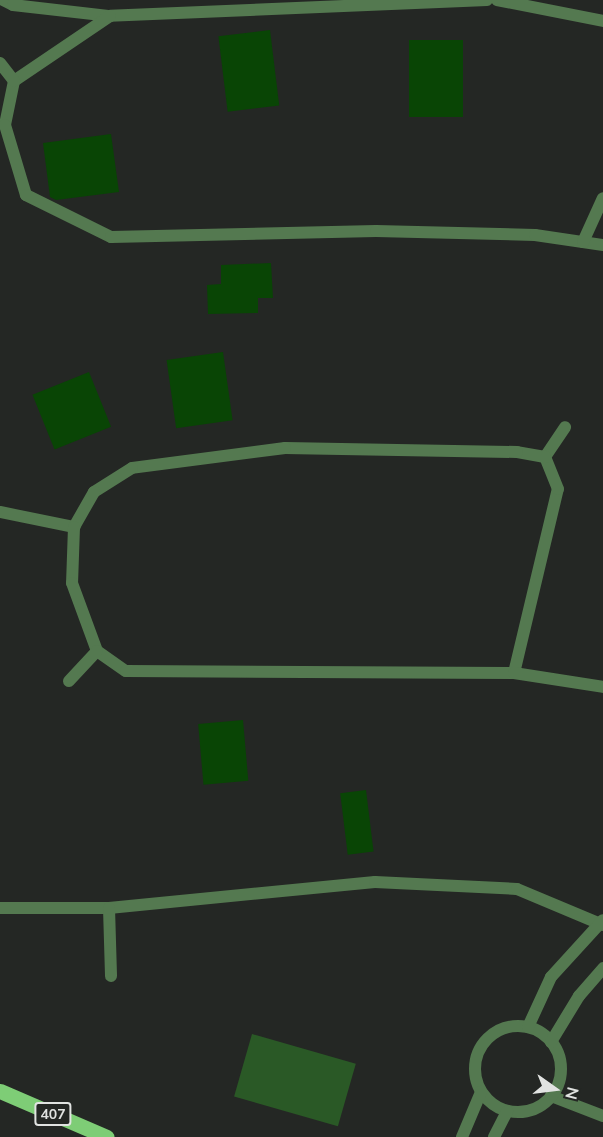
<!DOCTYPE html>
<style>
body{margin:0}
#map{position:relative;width:603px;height:1137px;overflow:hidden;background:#242724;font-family:Mulish,sans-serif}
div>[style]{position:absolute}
.green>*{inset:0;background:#2a5926;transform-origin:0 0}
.building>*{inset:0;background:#094505;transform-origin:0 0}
.lane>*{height:12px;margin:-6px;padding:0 6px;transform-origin:6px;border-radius:6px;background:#547950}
.street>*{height:12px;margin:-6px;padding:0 6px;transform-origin:6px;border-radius:6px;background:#547950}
.street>.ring{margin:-6px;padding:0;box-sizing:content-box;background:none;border:12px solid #547950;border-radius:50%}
.primary>*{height:15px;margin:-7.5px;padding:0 7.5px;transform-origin:7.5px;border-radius:7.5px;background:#7ecd76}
span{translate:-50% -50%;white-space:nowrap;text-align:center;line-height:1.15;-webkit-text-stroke:6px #242724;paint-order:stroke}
.shield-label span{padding:2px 4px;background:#242724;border:2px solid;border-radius:4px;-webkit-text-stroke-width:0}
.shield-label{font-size:14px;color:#e1e3e1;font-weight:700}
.north{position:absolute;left:525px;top:1059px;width:60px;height:60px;-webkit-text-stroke:4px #242724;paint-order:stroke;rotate:104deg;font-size:16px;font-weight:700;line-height:24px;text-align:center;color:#e1e3e1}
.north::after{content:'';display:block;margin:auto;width:21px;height:27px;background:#e1e3e1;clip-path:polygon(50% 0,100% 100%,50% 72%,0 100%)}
</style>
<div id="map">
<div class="green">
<i style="left:252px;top:1034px;width:108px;height:65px;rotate:16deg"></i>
</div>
<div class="building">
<i style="left:270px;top:30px;width:76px;height:52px;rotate:83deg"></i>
<i style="left:409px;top:40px;width:54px;height:77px"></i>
<i style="clip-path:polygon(111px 134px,119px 192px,56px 200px,50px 197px,43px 143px)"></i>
<i style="clip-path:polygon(271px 263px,273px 298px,258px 298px,258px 313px,208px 314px,207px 285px,221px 284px,221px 265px)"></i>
<i style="left:223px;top:352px;width:69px;height:57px;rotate:82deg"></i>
<i style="left:89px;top:372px;width:59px;height:61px;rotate:68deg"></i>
<i style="left:243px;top:720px;width:61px;height:45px;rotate:85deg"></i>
<i style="left:366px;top:790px;width:62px;height:26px;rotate:83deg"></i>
</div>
<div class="lane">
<i style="left:551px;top:1096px;width:56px;rotate:21deg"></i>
</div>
<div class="street">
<i style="left:3px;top:0;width:11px;rotate:27deg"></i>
<i style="left:13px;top:5px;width:98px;rotate:6.5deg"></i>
<i style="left:487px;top:0;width:377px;rotate:177.6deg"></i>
<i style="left:110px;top:16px;width:116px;rotate:145.9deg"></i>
<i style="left:14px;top:81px;width:45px;rotate:101.6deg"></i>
<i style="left:5px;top:125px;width:73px;rotate:73.3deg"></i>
<i style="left:26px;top:195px;width:95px;rotate:26.3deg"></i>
<i style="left:111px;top:237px;width:265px;rotate:-1.3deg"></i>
<i style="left:376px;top:231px;width:159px;rotate:1.4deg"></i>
<i style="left:535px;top:235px;width:69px;rotate:8.4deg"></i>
<i style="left:497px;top:0;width:108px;rotate:11.2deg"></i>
<i style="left:0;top:63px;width:23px;rotate:52deg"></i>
<i style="left:583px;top:242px;width:48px;rotate:-65.6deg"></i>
<i style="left:545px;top:457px;width:36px;rotate:-56deg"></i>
<i style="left:0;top:512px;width:76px;rotate:11.5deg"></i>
<i style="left:514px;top:673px;width:189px;rotate:-76.6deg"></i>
<i style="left:558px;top:489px;width:35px;rotate:-112deg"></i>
<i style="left:545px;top:457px;width:28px;rotate:-170deg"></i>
<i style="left:517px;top:452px;width:232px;rotate:-179deg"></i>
<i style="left:285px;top:448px;width:154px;rotate:172.6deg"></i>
<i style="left:132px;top:468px;width:45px;rotate:147.7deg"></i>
<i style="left:94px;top:492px;width:40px;rotate:119.7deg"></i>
<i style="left:74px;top:527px;width:56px;rotate:92deg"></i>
<i style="left:72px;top:583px;width:72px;rotate:69.8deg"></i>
<i style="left:97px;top:651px;width:35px;rotate:35deg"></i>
<i style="left:126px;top:671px;width:388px;rotate:0.3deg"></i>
<i style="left:514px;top:673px;width:90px;rotate:8.9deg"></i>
<i style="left:69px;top:681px;width:41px;rotate:-47deg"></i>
<i style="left:0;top:908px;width:109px"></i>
<i style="left:109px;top:908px;width:267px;rotate:-5.6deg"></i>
<i style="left:375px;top:882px;width:142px;rotate:2.8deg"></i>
<i style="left:517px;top:889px;width:93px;rotate:22.7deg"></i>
<i style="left:109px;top:908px;width:68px;rotate:88.3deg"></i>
<i class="ring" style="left:475px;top:1026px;width:74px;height:74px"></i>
<i style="left:528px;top:1027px;width:55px;rotate:-65.3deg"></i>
<i style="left:551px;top:977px;width:77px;rotate:-47.6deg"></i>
<i style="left:551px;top:1042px;width:54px;rotate:-58.7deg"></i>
<i style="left:579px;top:996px;width:37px;rotate:-49deg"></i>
<i style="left:462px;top:1137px;width:49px;rotate:-67.1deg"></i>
<i style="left:494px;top:1137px;width:29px;rotate:-63deg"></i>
</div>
<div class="primary">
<i style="left:0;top:1091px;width:116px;rotate:23.3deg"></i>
</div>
<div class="shield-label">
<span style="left:53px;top:1114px">407</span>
</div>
<div class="north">N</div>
</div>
